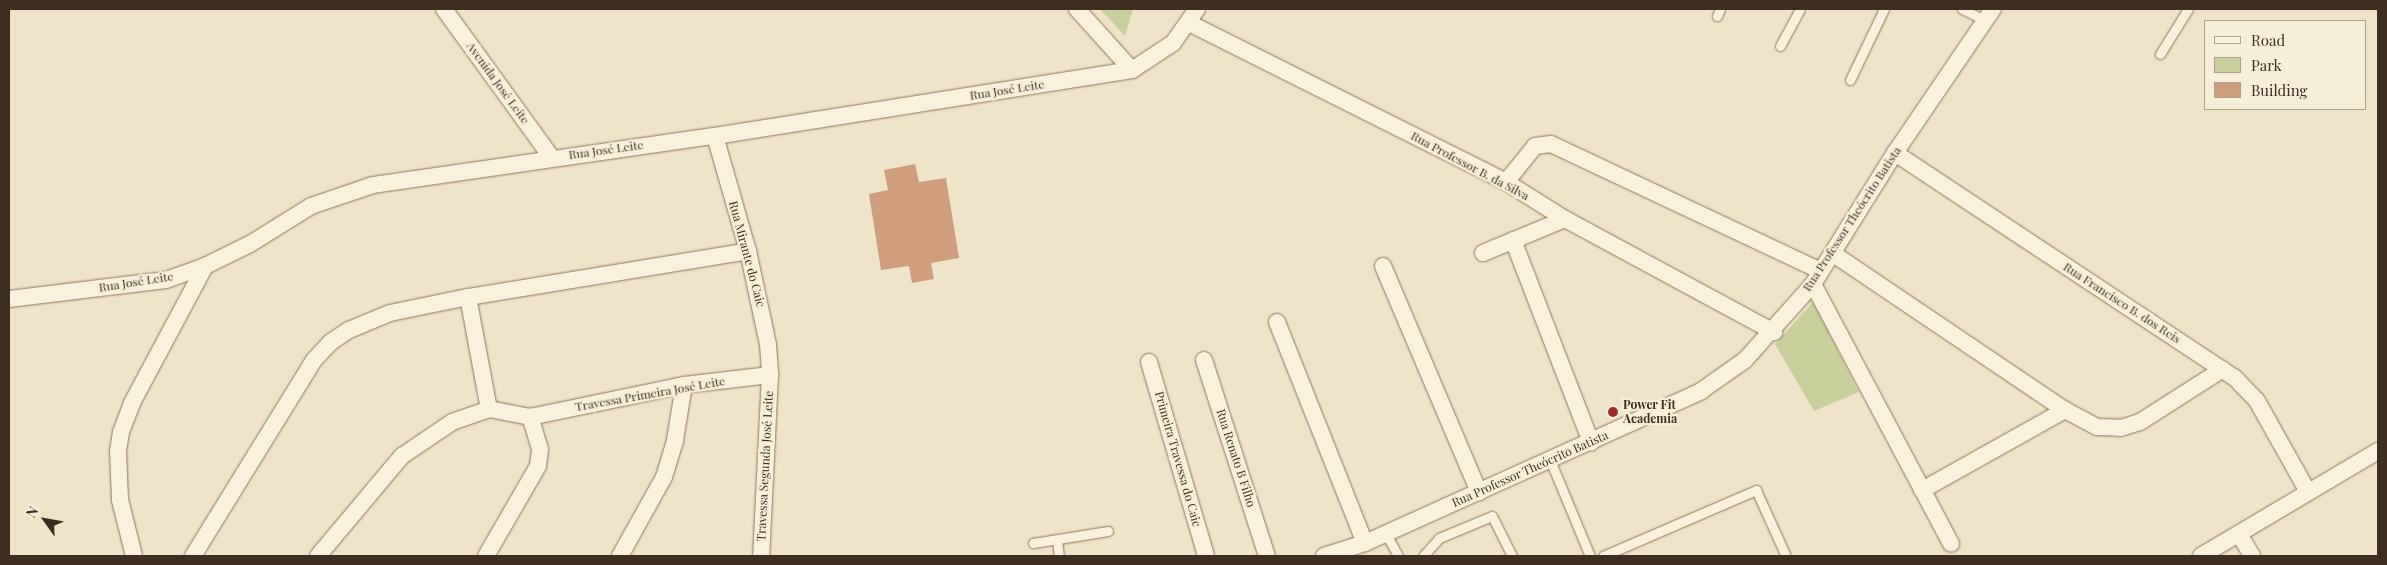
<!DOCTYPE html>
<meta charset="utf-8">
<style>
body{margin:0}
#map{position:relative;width:2387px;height:565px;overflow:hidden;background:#f0e4c8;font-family:"Playfair Display",serif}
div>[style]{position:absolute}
.green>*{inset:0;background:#c9cf9b}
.building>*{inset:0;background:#cf9f7d}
.roads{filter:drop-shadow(0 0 1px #8d765c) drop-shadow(0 0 1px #8d765c)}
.lane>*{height:9px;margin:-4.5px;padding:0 4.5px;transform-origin:4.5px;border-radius:4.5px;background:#faf1dc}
.street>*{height:16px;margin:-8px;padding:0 8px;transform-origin:8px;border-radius:8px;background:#faf1dc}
.dots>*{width:14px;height:14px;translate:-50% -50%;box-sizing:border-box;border:2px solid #f7eed8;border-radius:50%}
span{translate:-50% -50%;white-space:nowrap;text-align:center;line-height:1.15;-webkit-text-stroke:4.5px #f7eed8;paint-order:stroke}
.street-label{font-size:12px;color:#3d2e20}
.poi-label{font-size:12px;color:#3d2e20;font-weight:700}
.left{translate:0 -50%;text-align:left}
.frame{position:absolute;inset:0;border:10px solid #3d2e20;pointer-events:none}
.legend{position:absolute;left:2204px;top:20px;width:162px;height:90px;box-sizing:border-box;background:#f7eed8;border:1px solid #ada18e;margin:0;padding:6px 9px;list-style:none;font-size:15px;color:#3d2e20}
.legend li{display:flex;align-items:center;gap:10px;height:25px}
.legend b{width:25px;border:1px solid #ada18e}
.north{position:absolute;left:20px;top:495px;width:50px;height:50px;-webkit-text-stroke:4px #f7eed8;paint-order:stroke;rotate:302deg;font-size:14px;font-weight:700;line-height:20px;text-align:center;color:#3d2e20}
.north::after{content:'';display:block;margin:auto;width:18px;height:22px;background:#3d2e20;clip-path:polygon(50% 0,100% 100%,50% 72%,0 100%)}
</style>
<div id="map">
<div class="green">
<i style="clip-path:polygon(1100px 9px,1133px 9px,1125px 36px)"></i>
<i style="clip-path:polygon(1813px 302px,1859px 392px,1814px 411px,1775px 344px)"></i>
</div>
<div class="building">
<i style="clip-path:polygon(915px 164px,919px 182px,946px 178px,959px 258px,931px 263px,934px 279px,912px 283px,909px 266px,881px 270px,869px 194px,888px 190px,884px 170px)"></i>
</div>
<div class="roads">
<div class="lane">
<i style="left:1962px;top:9px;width:25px;rotate:26deg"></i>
<i style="left:1717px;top:16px;width:8px;rotate:-67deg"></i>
<i style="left:1780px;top:46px;width:42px;rotate:-61.6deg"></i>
<i style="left:2160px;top:54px;width:53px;rotate:-58.1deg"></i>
<i style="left:1850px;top:80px;width:79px;rotate:-64.4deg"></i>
<i style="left:1550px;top:460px;width:104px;rotate:67.4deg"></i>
<i style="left:1386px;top:534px;width:25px;rotate:61deg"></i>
<i style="left:1057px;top:540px;width:16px;rotate:83deg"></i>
<i style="left:1033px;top:543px;width:76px;rotate:-9.1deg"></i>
<i style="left:1423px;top:556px;width:24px;rotate:-48deg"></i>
<i style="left:1439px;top:538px;width:57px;rotate:-22.5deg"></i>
<i style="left:1492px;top:516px;width:45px;rotate:63.4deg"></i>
<i style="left:1603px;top:556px;width:167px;rotate:-23.3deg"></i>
<i style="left:1756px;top:490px;width:72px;rotate:65.6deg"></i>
</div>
<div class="street">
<i style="left:444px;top:9px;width:184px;rotate:54.1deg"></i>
<i style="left:1077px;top:9px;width:82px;rotate:48deg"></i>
<i style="left:1189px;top:23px;width:355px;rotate:26.6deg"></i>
<i style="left:1506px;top:182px;width:70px;rotate:32.1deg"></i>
<i style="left:1565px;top:219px;width:238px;rotate:28.4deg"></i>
<i style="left:715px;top:136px;width:120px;rotate:74deg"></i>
<i style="left:748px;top:251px;width:95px;rotate:77.9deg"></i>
<i style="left:768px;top:344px;width:31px;rotate:86deg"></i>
<i style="left:770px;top:375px;width:181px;rotate:92.8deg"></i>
<i style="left:1895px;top:153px;width:406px;rotate:33.5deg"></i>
<i style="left:2234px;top:377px;width:33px;rotate:46deg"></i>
<i style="left:2257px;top:401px;width:104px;rotate:60.7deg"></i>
<i style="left:1506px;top:182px;width:46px;rotate:-51.1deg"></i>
<i style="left:1535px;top:146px;width:16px;rotate:-7deg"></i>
<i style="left:1551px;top:144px;width:298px;rotate:25.2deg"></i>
<i style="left:1513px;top:240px;width:217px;rotate:68.9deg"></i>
<i style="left:1483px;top:253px;width:89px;rotate:-22.5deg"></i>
<i style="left:1832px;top:253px;width:281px;rotate:34deg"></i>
<i style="left:2065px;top:410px;width:36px;rotate:28deg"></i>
<i style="left:2097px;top:427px;width:24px;rotate:2deg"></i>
<i style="left:2121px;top:428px;width:20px;rotate:-18deg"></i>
<i style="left:2140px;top:422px;width:98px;rotate:-32.6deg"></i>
<i style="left:1383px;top:266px;width:246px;rotate:67deg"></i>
<i style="left:1813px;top:284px;width:294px;rotate:62deg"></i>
<i style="left:468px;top:297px;width:114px;rotate:79.4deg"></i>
<i style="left:9px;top:299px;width:158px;rotate:-6.9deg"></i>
<i style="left:166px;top:280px;width:41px;rotate:-19.7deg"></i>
<i style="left:205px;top:266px;width:50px;rotate:-26.1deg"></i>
<i style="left:250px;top:244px;width:72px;rotate:-31.9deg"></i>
<i style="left:311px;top:206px;width:65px;rotate:-18.7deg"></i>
<i style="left:373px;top:185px;width:345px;rotate:-8.2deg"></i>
<i style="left:715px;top:136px;width:422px;rotate:-9deg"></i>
<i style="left:1132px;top:70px;width:49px;rotate:-33.4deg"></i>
<i style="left:1173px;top:43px;width:42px;rotate:-54.8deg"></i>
<i style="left:1277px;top:322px;width:238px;rotate:68.3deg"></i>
<i style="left:1204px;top:360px;width:206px;rotate:72.2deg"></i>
<i style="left:1149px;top:362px;width:202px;rotate:73.6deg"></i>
<i style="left:1922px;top:490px;width:164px;rotate:-29.2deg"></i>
<i style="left:2239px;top:534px;width:26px;rotate:59deg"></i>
<i style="left:134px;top:556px;width:58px;rotate:-104deg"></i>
<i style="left:120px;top:500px;width:49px;rotate:-92.3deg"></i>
<i style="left:118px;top:451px;width:19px;rotate:-81deg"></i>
<i style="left:121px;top:432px;width:31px;rotate:-69deg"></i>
<i style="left:132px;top:403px;width:155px;rotate:-61.9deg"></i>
<i style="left:193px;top:556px;width:230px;rotate:-58.3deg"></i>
<i style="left:314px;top:360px;width:25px;rotate:-47deg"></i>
<i style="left:331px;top:342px;width:22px;rotate:-34deg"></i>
<i style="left:349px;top:330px;width:44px;rotate:-22.5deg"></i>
<i style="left:390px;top:313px;width:80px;rotate:-11.6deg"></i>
<i style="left:468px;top:297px;width:284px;rotate:-9.3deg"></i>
<i style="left:318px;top:556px;width:131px;rotate:-50deg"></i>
<i style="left:402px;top:456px;width:60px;rotate:-34.2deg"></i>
<i style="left:452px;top:422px;width:39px;rotate:-19deg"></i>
<i style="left:489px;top:409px;width:42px;rotate:11deg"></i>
<i style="left:530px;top:417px;width:157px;rotate:-11.7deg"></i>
<i style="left:684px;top:385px;width:87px;rotate:-6.6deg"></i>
<i style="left:486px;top:556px;width:104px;rotate:-60deg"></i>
<i style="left:538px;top:466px;width:17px;rotate:-83deg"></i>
<i style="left:540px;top:449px;width:34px;rotate:-107deg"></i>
<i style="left:620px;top:556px;width:90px;rotate:-60.9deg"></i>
<i style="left:664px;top:477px;width:39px;rotate:-73deg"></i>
<i style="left:675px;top:440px;width:56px;rotate:-80.7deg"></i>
<i style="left:1324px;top:556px;width:43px;rotate:-17.6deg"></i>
<i style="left:1365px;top:543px;width:369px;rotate:-24.3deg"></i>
<i style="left:1701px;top:391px;width:54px;rotate:-35.2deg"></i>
<i style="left:1745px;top:360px;width:102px;rotate:-48.2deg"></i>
<i style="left:1813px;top:284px;width:155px;rotate:-58deg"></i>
<i style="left:1895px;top:153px;width:174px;rotate:-55.8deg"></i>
<i style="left:2201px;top:556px;width:206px;rotate:-30.7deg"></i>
</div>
</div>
<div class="dots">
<i style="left:1613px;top:412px;background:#9e2a2b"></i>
</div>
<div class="street-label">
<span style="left:498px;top:83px;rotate:54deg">Avenida José Leite</span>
<span style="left:1007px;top:90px;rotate:-9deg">Rua José Leite</span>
<span style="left:606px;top:150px;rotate:-8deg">Rua José Leite</span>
<span style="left:1470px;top:166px;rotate:28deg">Rua Professor B. da Silva</span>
<span style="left:1852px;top:219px;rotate:-57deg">Rua Professor Theócrito Batista</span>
<span style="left:747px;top:254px;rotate:75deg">Rua Mirante do Caic</span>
<span style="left:136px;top:282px;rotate:-9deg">Rua José Leite</span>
<span style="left:2122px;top:303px;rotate:33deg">Rua Francisco B. dos Reis</span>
<span style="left:650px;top:394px;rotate:-10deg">Travessa Primeira José Leite</span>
<span style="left:1236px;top:458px;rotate:72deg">Rua Renato B Filho</span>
<span style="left:1178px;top:459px;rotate:74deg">Primeira Travessa do Caic</span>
<span style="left:765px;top:466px;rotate:-87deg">Travessa Segunda José Leite</span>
<span style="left:1530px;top:469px;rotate:-24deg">Rua Professor Theócrito Batista</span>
</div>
<div class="poi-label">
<span class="left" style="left:1623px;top:412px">Power Fit<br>Academia</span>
</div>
<div class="frame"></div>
<ul class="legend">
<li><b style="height:6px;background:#faf1dc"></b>Road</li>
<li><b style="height:14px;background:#c9cf9b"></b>Park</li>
<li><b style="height:14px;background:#cf9f7d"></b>Building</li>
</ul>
<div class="north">N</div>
</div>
